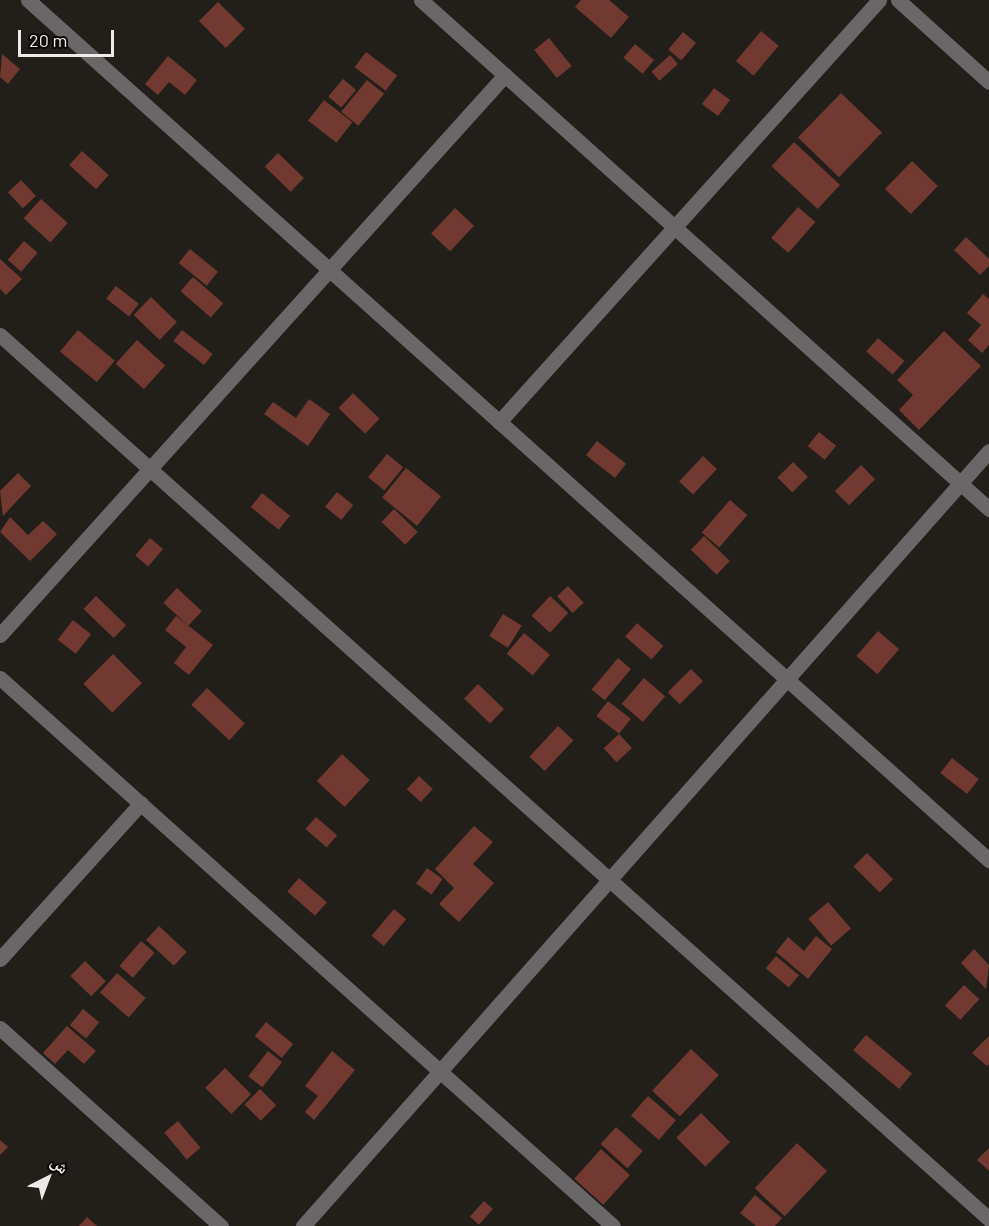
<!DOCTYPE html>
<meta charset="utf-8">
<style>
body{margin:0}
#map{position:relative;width:989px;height:1226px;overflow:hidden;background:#221e1a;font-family:Barlow,"Noto Naskh Arabic",sans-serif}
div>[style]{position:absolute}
.building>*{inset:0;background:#713930;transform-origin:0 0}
.minor>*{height:15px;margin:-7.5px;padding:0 7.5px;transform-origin:7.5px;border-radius:7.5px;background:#6a6768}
span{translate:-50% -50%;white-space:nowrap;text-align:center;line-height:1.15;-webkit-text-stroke:4.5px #0a0907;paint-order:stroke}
.north{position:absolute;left:18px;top:1148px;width:60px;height:60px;-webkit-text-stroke:4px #0a0907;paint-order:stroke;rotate:42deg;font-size:16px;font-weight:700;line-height:24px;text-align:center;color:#edeae7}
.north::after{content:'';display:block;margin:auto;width:21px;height:27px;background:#edeae7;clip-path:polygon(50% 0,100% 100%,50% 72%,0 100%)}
.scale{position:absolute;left:18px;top:30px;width:96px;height:27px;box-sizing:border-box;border:3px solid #edeae7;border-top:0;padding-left:8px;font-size:18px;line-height:21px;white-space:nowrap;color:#edeae7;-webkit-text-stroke:4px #0a0907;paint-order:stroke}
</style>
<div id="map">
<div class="building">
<i style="clip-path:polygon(581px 0,609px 0,629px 17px,611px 38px,575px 7px)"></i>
<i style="left:218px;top:2px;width:38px;height:27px;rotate:45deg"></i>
<i style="left:761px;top:31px;width:23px;height:39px;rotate:40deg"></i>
<i style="left:683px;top:32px;width:17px;height:23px;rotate:40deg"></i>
<i style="left:549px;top:38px;width:36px;height:19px;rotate:51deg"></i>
<i style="left:635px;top:44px;width:25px;height:18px;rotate:40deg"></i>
<i style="left:366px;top:52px;width:39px;height:19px;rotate:37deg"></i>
<i style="clip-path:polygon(2px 54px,20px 69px,8px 84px,0 77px)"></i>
<i style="left:670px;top:55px;width:12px;height:25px;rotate:48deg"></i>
<i style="clip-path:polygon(168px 56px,197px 80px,185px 95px,169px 82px,158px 95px,145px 84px)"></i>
<i style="left:343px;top:79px;width:17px;height:23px;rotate:40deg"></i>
<i style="left:367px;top:80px;width:22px;height:41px;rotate:39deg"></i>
<i style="left:714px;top:88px;width:20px;height:20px;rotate:37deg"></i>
<i style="left:841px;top:93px;width:57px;height:62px;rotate:44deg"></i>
<i style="left:324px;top:100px;width:36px;height:26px;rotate:38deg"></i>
<i style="left:794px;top:142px;width:63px;height:33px;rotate:43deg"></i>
<i style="left:82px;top:151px;width:36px;height:19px;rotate:42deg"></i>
<i style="left:278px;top:153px;width:36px;height:19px;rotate:44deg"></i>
<i style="left:912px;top:161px;width:36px;height:39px;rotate:44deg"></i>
<i style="left:21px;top:180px;width:22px;height:18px;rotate:47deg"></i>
<i style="left:41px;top:199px;width:36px;height:26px;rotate:42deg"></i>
<i style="left:798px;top:207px;width:23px;height:41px;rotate:41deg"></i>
<i style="left:455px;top:208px;width:26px;height:35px;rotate:43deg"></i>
<i style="clip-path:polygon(966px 237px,989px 259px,989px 266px,980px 275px,954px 250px)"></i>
<i style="left:24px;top:241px;width:18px;height:25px;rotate:41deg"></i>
<i style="left:190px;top:249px;width:36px;height:18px;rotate:39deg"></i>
<i style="clip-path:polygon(0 259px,22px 279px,6px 295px,0 289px)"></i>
<i style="left:193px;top:277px;width:40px;height:19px;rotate:41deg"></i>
<i style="left:116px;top:286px;width:29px;height:16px;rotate:38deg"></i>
<i style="clip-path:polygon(983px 294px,989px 299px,989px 345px,982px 353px,968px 340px,981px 325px,967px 313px)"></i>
<i style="left:151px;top:297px;width:36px;height:25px;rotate:44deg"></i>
<i style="left:78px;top:330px;width:48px;height:28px;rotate:40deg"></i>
<i style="left:182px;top:330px;width:39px;height:14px;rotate:38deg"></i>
<i style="clip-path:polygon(944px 331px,981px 366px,919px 430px,899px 410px,913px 395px,897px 380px)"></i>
<i style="left:878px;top:338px;width:35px;height:18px;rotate:41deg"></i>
<i style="left:137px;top:340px;width:38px;height:32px;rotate:42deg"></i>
<i style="left:353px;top:393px;width:37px;height:21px;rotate:44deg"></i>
<i style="clip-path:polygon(309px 399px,330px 414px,308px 446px,264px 414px,273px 402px,296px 418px)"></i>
<i style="left:819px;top:432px;width:22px;height:18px;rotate:39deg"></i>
<i style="left:597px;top:441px;width:37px;height:18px;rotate:38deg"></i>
<i style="left:387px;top:454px;width:21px;height:30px;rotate:39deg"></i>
<i style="left:703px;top:456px;width:19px;height:35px;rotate:43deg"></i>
<i style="left:793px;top:462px;width:21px;height:22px;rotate:45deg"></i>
<i style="left:861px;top:465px;width:20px;height:37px;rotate:45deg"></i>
<i style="left:406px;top:468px;width:45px;height:38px;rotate:39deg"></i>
<i style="clip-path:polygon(18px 473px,31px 486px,3px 516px,0 491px)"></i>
<i style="left:337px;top:492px;width:21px;height:19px;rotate:39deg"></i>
<i style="left:262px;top:493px;width:36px;height:18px;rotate:39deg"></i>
<i style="left:730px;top:500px;width:23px;height:43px;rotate:41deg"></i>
<i style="left:394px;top:509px;width:33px;height:18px;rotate:44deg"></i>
<i style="clip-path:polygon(10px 517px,28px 535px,43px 521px,57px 534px,30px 561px,0 532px)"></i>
<i style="left:704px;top:536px;width:36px;height:19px;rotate:44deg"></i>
<i style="left:150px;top:538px;width:17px;height:23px;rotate:40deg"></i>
<i style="left:568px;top:586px;width:23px;height:15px;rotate:47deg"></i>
<i style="left:177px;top:588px;width:34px;height:20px;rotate:43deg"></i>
<i style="left:96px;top:596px;width:42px;height:18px;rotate:44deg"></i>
<i style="left:550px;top:596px;width:25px;height:27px;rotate:43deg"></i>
<i style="left:503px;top:614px;width:22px;height:26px;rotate:32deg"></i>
<i style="clip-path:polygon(176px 616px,213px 645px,189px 675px,174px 663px,186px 647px,165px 630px)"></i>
<i style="left:73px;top:620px;width:23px;height:25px;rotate:38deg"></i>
<i style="left:637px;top:623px;width:35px;height:18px;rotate:41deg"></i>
<i style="left:878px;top:631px;width:28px;height:33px;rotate:41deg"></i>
<i style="left:524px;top:633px;width:34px;height:27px;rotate:40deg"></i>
<i style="left:113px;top:654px;width:41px;height:42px;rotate:45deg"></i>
<i style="left:618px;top:658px;width:17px;height:41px;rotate:40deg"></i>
<i style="left:691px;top:669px;width:17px;height:33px;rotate:45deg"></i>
<i style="left:644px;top:678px;width:28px;height:34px;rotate:41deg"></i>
<i style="left:478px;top:684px;width:36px;height:20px;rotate:44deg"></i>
<i style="left:207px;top:688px;width:52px;height:23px;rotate:43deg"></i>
<i style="left:608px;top:701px;width:29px;height:19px;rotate:38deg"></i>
<i style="left:558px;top:726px;width:21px;height:42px;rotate:43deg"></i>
<i style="left:619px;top:734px;width:19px;height:21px;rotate:47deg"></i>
<i style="left:342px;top:754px;width:38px;height:37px;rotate:43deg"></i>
<i style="left:952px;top:758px;width:34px;height:19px;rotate:38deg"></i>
<i style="left:419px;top:776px;width:19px;height:18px;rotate:43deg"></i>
<i style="left:316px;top:817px;width:28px;height:16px;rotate:41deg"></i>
<i style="clip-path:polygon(474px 826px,493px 842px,473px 864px,494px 883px,459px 922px,439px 904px,454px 888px,435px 869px)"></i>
<i style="left:867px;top:853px;width:37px;height:19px;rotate:45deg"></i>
<i style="left:427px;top:868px;width:19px;height:19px;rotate:35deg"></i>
<i style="left:299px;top:878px;width:37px;height:18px;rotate:41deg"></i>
<i style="left:828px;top:902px;width:35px;height:26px;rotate:49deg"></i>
<i style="left:394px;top:909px;width:16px;height:35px;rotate:40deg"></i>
<i style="left:159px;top:926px;width:38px;height:19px;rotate:43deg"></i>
<i style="clip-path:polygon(816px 936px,832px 949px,808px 979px,776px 952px,788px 937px,804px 951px)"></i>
<i style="left:141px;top:941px;width:18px;height:33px;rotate:41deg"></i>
<i style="clip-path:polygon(974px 949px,989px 965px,986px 989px,961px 963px)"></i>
<i style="left:776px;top:956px;width:30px;height:16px;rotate:40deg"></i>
<i style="left:85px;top:961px;width:29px;height:21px;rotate:44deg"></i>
<i style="left:117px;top:973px;width:38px;height:26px;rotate:41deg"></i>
<i style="left:964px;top:985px;width:21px;height:28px;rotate:43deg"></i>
<i style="left:83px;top:1009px;width:21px;height:21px;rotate:39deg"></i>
<i style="left:266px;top:1022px;width:35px;height:18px;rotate:39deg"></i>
<i style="clip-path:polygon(67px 1026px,96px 1051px,84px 1064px,68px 1050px,55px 1064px,43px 1053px)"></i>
<i style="left:866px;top:1035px;width:60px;height:20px;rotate:40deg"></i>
<i style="clip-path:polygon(989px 1036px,989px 1064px,987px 1066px,972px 1053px)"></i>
<i style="left:691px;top:1049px;width:38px;height:57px;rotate:43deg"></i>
<i style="left:268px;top:1051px;width:18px;height:32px;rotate:38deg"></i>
<i style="clip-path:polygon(332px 1051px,355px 1070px,314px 1120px,305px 1112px,318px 1096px,305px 1086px)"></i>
<i style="left:225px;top:1068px;width:37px;height:28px;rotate:45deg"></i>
<i style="left:260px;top:1089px;width:23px;height:22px;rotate:45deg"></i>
<i style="left:648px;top:1096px;width:37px;height:26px;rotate:41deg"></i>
<i style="left:701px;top:1113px;width:41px;height:35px;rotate:45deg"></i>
<i style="left:178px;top:1121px;width:35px;height:18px;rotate:50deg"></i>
<i style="left:616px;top:1127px;width:36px;height:23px;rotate:42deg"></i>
<i style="clip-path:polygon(0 1140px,8px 1147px,0 1155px)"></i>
<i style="left:797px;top:1143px;width:41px;height:62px;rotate:43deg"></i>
<i style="clip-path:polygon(989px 1148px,989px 1171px,977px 1160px)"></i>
<i style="left:601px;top:1149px;width:39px;height:40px;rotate:42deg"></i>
<i style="clip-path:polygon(755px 1195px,782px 1218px,775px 1226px,756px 1226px,740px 1213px)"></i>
<i style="left:484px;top:1201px;width:12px;height:21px;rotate:42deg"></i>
<i style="clip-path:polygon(87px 1217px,97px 1226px,79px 1226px)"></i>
</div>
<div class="minor">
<i style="left:28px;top:0;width:1290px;rotate:41.83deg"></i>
<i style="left:421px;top:0;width:763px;rotate:41.86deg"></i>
<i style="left:898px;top:0;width:122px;rotate:42deg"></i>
<i style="left:0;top:335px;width:1326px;rotate:41.79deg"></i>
<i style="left:499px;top:422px;width:568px;rotate:-48deg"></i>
<i style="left:0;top:635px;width:754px;rotate:-47.96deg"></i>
<i style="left:0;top:678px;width:822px;rotate:41.8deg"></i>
<i style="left:0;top:959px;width:210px;rotate:-47.9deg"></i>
<i style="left:0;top:1028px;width:297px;rotate:41.9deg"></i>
<i style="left:303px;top:1226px;width:1035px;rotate:-48.49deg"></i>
</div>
<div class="north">ش</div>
<div class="scale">20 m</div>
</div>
